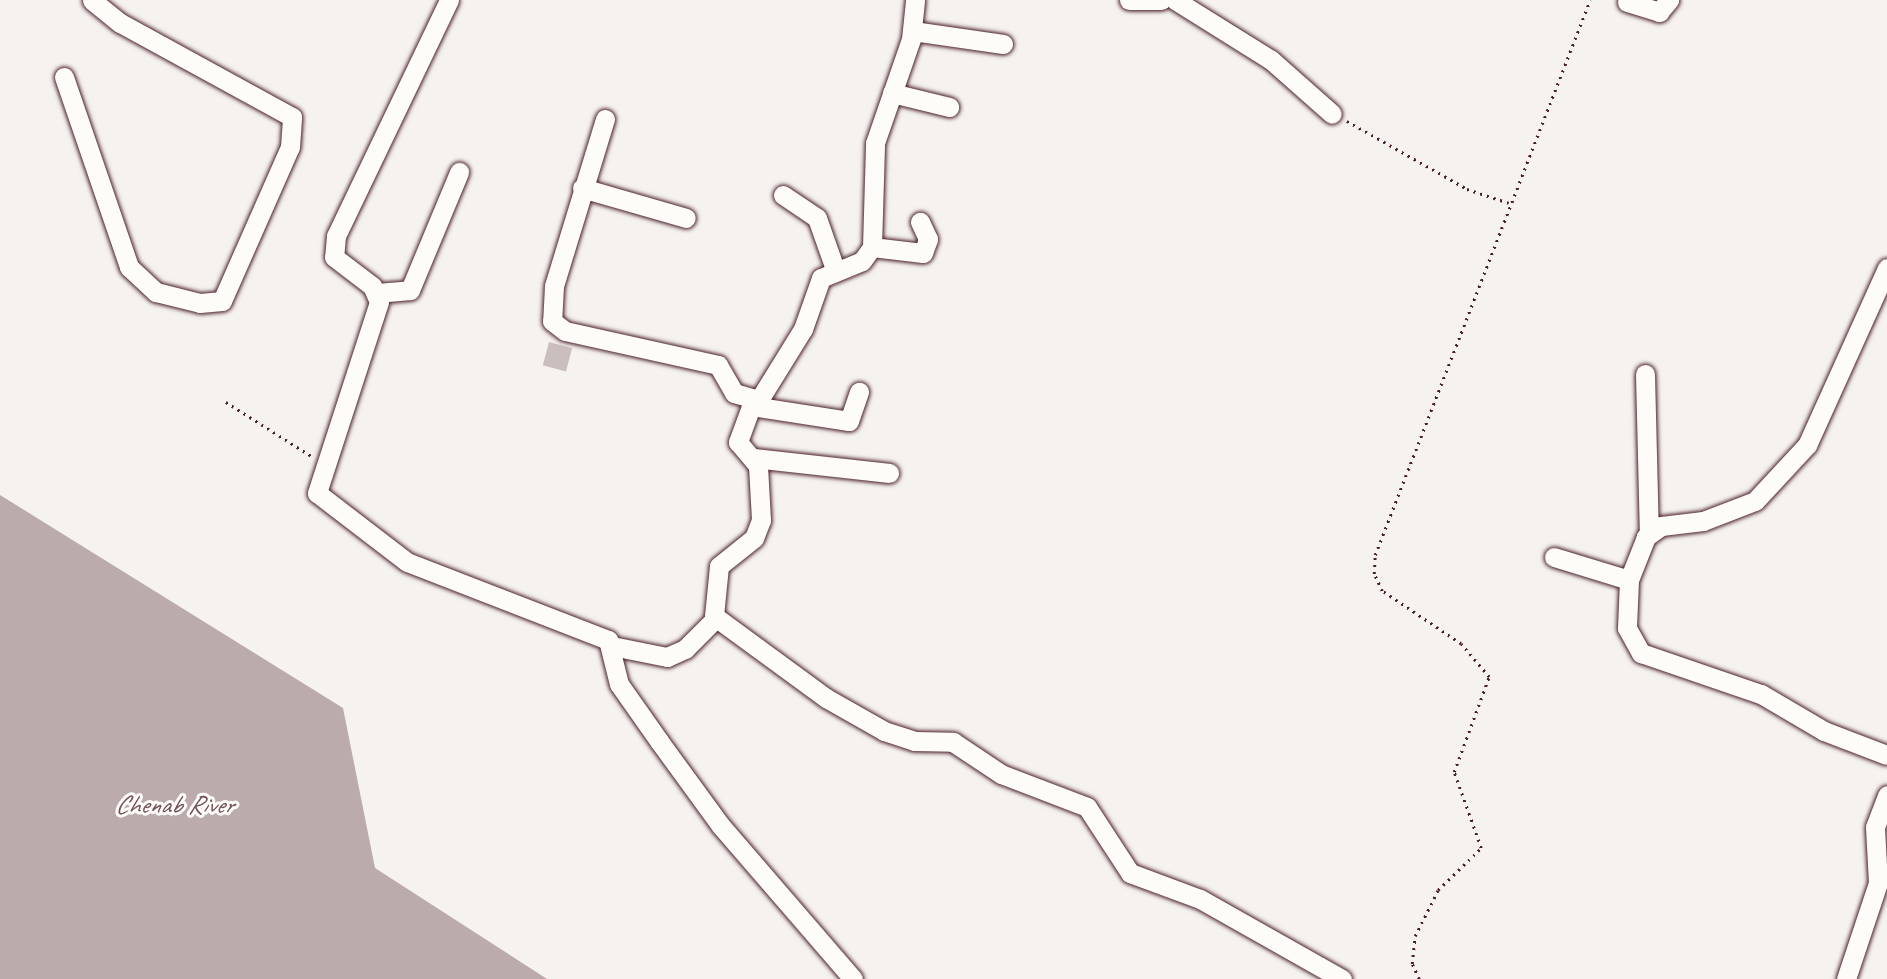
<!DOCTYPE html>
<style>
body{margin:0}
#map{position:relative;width:1887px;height:979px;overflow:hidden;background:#f6f3ef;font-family:Caveat,sans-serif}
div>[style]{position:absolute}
.water>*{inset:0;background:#bbabac}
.building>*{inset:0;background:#cbbfbe;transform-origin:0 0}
.path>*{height:2.5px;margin-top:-1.25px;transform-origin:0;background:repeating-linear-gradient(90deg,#4a1f2b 0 2px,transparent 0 7px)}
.roads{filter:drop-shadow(0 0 2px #4a1f2b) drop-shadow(0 0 2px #4a1f2b)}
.minor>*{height:19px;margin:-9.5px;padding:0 9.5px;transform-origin:9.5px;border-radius:9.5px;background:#fdfcf7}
span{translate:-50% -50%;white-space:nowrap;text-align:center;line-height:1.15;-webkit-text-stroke:6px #fdfcf7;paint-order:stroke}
.water-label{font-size:26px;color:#725058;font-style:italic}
</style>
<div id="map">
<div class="water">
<i style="clip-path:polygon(0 495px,343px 708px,375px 868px,547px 979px,0 979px)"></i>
</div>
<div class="building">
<i style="left:549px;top:342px;width:24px;height:24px;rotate:15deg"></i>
</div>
<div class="path">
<i style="left:1347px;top:121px;width:138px;rotate:29.5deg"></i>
<i style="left:1467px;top:189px;width:44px;rotate:18.4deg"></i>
<i style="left:226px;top:402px;width:103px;rotate:32.3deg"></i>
<i style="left:1419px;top:979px;width:17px;rotate:-115deg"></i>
<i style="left:1412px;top:964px;width:28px;rotate:-84deg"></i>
<i style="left:1415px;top:936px;width:51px;rotate:-63.4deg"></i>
<i style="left:1438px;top:890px;width:60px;rotate:-44.3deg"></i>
<i style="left:1481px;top:848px;width:81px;rotate:-109.6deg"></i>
<i style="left:1454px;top:772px;width:101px;rotate:-69.8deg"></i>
<i style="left:1489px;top:677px;width:43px;rotate:-130.3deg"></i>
<i style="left:1461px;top:644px;width:95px;rotate:-146.1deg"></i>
<i style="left:1382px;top:591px;width:19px;rotate:-115deg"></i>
<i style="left:1374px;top:574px;width:19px;rotate:-87deg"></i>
<i style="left:1375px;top:555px;width:595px;rotate:-68.82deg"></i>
</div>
<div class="roads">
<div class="minor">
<i style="left:449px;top:0;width:262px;rotate:115.6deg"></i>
<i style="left:336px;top:236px;width:21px;rotate:95deg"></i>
<i style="left:334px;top:257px;width:48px;rotate:37.3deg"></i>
<i style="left:372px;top:286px;width:17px;rotate:66deg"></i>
<i style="left:379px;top:302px;width:201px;rotate:108deg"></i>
<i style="left:317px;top:493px;width:113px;rotate:37.5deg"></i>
<i style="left:407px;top:562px;width:216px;rotate:21.2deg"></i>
<i style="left:608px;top:640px;width:45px;rotate:76deg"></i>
<i style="left:619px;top:684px;width:70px;rotate:54.9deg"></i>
<i style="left:659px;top:741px;width:105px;rotate:53.9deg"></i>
<i style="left:721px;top:826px;width:202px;rotate:49.2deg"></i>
<i style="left:1129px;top:0;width:32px"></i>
<i style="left:1175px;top:0;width:113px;rotate:32deg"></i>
<i style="left:1271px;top:60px;width:81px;rotate:41.5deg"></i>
<i style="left:1627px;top:2px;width:34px;rotate:17deg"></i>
<i style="left:1659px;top:12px;width:16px;rotate:-50deg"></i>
<i style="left:913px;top:31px;width:91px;rotate:8.2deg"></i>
<i style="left:64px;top:77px;width:201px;rotate:71.1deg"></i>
<i style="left:129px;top:267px;width:37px;rotate:43deg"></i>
<i style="left:156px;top:292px;width:45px;rotate:14deg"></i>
<i style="left:200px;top:303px;width:22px;rotate:-5deg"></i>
<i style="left:222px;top:301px;width:168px;rotate:-66.2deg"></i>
<i style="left:290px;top:147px;width:30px;rotate:-86deg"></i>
<i style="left:292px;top:117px;width:196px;rotate:-151.3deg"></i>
<i style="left:120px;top:23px;width:36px;rotate:-141deg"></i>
<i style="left:892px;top:93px;width:59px;rotate:13.8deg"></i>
<i style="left:605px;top:119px;width:175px;rotate:107deg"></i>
<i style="left:554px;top:286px;width:35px;rotate:93deg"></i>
<i style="left:552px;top:321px;width:16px;rotate:38deg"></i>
<i style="left:565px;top:331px;width:157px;rotate:12.5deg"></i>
<i style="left:718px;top:365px;width:32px;rotate:60deg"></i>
<i style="left:734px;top:393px;width:26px;rotate:16deg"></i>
<i style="left:759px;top:400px;width:84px;rotate:-58.2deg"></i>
<i style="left:803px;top:329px;width:54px;rotate:-70.6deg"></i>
<i style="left:821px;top:278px;width:44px;rotate:-22.5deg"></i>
<i style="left:862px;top:261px;width:17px;rotate:-54deg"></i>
<i style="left:872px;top:247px;width:104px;rotate:-88.3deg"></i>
<i style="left:875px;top:143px;width:110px;rotate:-70.9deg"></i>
<i style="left:911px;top:39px;width:39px;rotate:-84deg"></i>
<i style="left:582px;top:188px;width:108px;rotate:16.1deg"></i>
<i style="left:783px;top:195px;width:41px;rotate:34.1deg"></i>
<i style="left:817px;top:218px;width:54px;rotate:70.6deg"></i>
<i style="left:872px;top:247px;width:51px;rotate:6.7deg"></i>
<i style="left:923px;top:253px;width:15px;rotate:-70deg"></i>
<i style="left:928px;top:239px;width:19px;rotate:-115deg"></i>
<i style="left:1887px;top:268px;width:194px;rotate:114.3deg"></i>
<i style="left:1807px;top:445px;width:76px;rotate:132.9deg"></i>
<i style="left:1755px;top:501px;width:56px;rotate:159deg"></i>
<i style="left:1703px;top:521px;width:42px;rotate:173.2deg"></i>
<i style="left:1661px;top:526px;width:19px;rotate:144deg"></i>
<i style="left:1646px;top:537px;width:46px;rotate:111.6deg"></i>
<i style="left:1629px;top:580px;width:48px;rotate:92.4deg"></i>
<i style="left:1627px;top:628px;width:29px;rotate:61deg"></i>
<i style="left:1641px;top:653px;width:127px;rotate:18.9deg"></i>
<i style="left:1761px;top:694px;width:73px;rotate:30.4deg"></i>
<i style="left:1824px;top:731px;width:67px;rotate:20.9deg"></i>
<i style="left:377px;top:293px;width:33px;rotate:-5deg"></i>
<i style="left:410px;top:290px;width:128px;rotate:-67.4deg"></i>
<i style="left:1645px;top:374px;width:160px;rotate:88.6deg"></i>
<i style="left:753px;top:401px;width:44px;rotate:110.1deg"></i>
<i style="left:738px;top:442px;width:31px;rotate:50deg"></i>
<i style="left:758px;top:466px;width:54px;rotate:86.8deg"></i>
<i style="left:761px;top:520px;width:19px;rotate:111deg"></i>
<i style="left:754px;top:538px;width:45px;rotate:141.3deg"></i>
<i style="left:719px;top:566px;width:50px;rotate:95.7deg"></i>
<i style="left:714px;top:616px;width:139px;rotate:36.2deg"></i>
<i style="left:826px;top:698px;width:67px;rotate:29.6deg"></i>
<i style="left:884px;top:731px;width:32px;rotate:18deg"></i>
<i style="left:914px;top:741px;width:39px;rotate:1deg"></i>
<i style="left:953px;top:742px;width:58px;rotate:33.7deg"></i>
<i style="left:1001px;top:774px;width:92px;rotate:21deg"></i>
<i style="left:1087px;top:807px;width:79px;rotate:56.9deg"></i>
<i style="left:1130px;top:873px;width:75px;rotate:20.4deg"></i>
<i style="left:1200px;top:899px;width:163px;rotate:29.4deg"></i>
<i style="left:752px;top:406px;width:98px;rotate:8.8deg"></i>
<i style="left:849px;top:421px;width:31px;rotate:-71deg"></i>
<i style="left:754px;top:458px;width:136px;rotate:6.3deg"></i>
<i style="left:1554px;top:557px;width:78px;rotate:17deg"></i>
<i style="left:612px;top:646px;width:56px;rotate:11.3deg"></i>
<i style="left:667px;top:657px;width:20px;rotate:-24deg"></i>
<i style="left:685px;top:649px;width:44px;rotate:-45deg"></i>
<i style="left:1846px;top:979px;width:101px;rotate:-71.6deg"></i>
<i style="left:1878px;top:883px;width:56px;rotate:-93.1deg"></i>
<i style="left:1875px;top:827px;width:34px;rotate:-69deg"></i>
</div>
</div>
<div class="water-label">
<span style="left:174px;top:805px">Chenab River</span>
</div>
</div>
